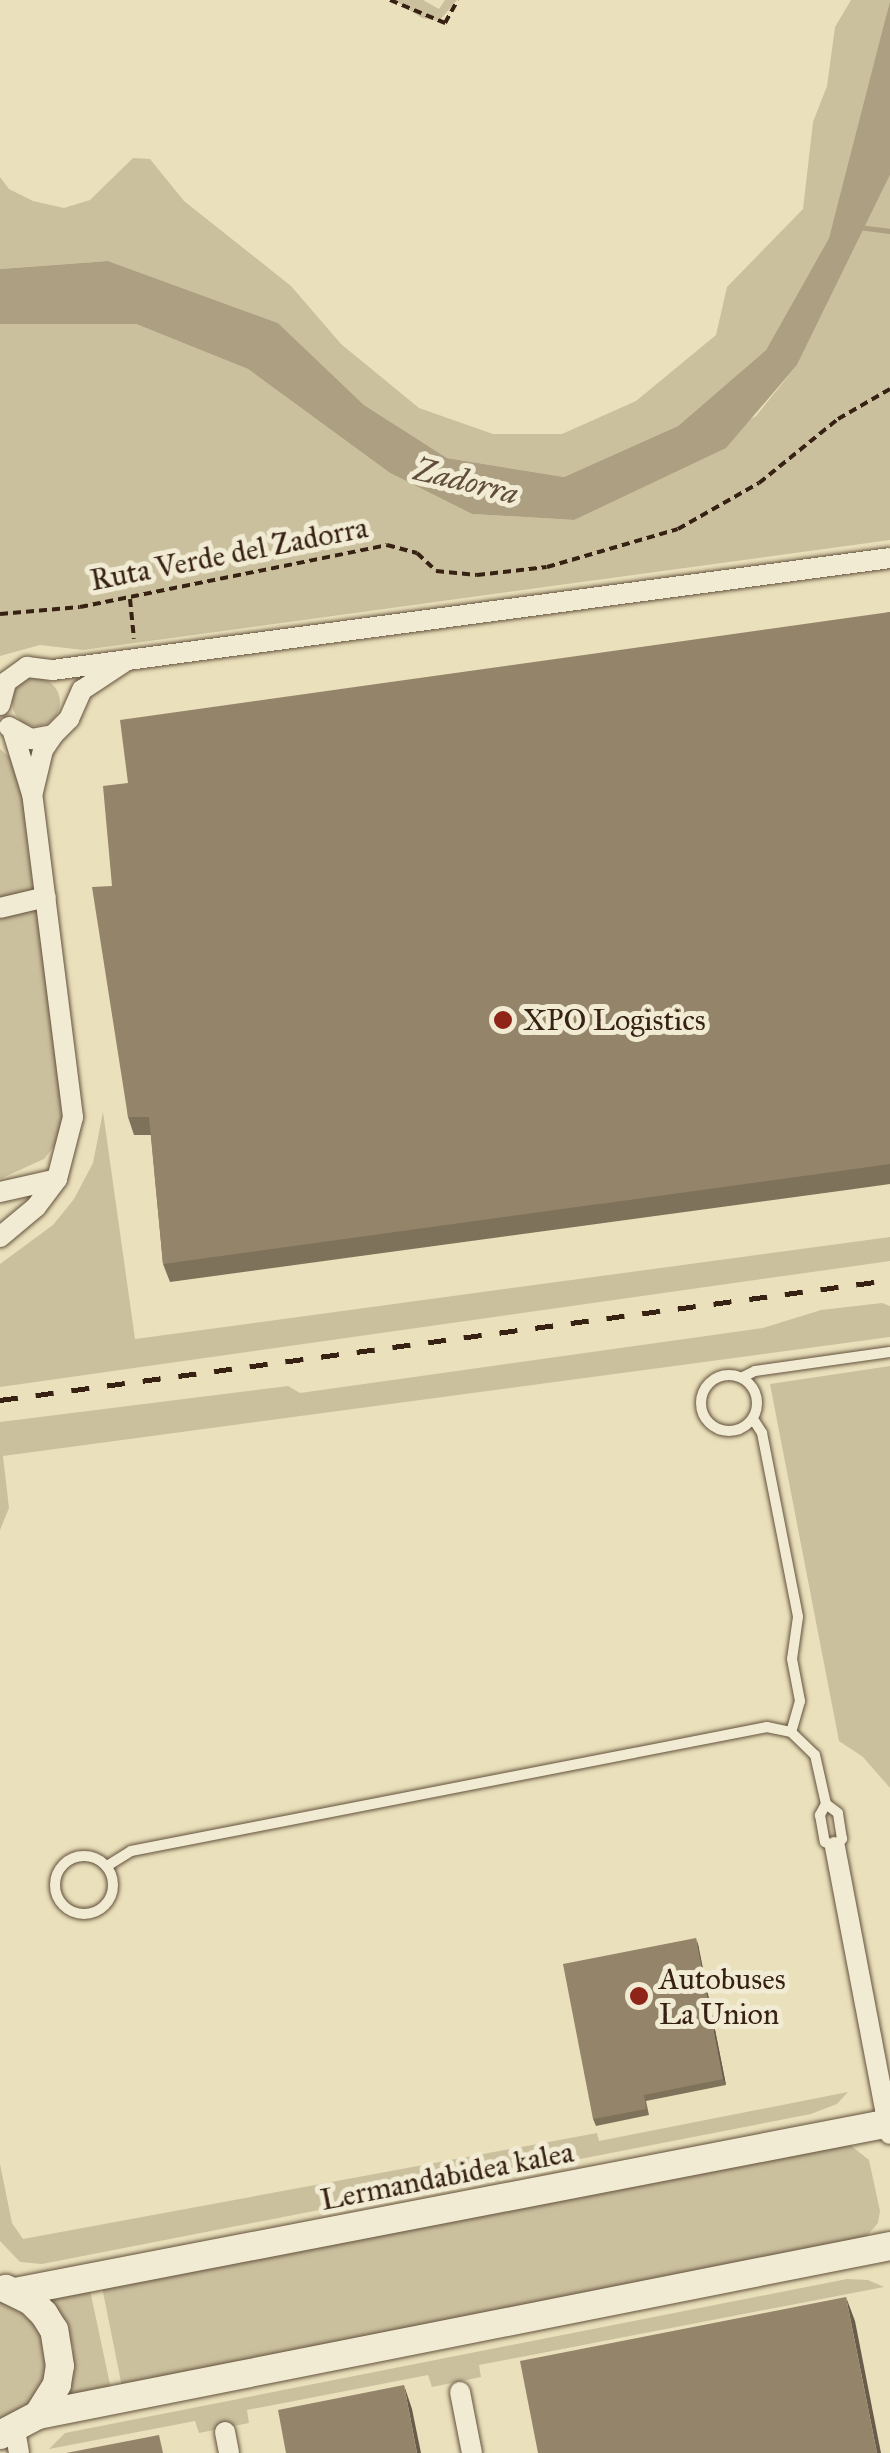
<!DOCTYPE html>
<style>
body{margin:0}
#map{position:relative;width:890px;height:2453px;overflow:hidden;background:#eae0bb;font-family:"IM FELL Great Primer",serif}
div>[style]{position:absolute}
.green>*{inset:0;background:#cbc09e}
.round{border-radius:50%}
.water>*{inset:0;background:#ad9f82}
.stream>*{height:5px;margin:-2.5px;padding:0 2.5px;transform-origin:2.5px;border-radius:2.5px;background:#ad9f82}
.path>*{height:4px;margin-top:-2px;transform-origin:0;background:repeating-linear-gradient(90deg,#362113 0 8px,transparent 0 13px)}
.roads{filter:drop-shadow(0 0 2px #63513d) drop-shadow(0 0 2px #63513d)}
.lane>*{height:10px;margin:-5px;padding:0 5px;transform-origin:5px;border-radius:5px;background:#f1ebd3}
.lane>.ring{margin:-5px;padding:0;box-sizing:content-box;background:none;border:10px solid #f1ebd3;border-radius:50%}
.street>*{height:20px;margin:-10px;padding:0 10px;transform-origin:10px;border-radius:10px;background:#f1ebd3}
.secondary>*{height:28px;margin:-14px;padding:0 14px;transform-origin:14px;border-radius:14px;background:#f1ebd3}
.rail>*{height:5px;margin-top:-2.5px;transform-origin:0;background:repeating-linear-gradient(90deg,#362113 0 18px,transparent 0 36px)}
.wall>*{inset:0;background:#7f725b}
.shaded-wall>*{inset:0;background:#685c4a}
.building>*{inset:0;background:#94846a}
.dots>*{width:28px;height:28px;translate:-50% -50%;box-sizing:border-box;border:5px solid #f1ebd3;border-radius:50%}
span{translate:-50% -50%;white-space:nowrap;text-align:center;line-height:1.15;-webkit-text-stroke:10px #f1ebd3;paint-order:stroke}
.street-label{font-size:30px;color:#362113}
.poi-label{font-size:30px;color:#362113}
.left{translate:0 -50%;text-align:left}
.water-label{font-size:32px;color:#604d3a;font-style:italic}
</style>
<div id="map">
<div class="green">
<i style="clip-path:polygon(394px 0,423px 0,439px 9px,445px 0,457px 0,439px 21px,422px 18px)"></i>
<i style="clip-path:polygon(851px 0,890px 0,871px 86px,829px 238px,766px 350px,678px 426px,564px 477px,447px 458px,364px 405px,278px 323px,108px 261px,0 269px,0 177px,9px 189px,33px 201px,64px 208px,90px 200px,133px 158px,150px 159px,184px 201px,291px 286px,341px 344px,419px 408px,493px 434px,562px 434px,636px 401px,716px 335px,727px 287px,803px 209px,813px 122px,827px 86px,835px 27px)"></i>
<i style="clip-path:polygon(890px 175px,890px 540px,83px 650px,40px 645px,0 656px,0 324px,136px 324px,248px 369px,390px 473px,472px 514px,574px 520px,756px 416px,797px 365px)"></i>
<i class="round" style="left:12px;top:678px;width:48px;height:48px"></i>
<i style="clip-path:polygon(0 749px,20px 766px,28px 850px,55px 1023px,62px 1117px,58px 1141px,44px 1159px,0 1179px)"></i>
<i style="clip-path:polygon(103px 1112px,135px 1339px,890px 1237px,890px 1261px,0 1387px,0 1264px,53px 1225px,74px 1199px,93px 1163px)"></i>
<i style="clip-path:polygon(882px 1303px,890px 1306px,890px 1337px,3px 1456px,9px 1508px,0 1530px,0 1422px,288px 1386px,300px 1393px,763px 1328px,821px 1310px)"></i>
<i style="clip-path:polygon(890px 1366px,890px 1788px,863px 1757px,839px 1741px,770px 1384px)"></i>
<i style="clip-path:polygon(848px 2092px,837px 2104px,811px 2114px,42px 2264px,20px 2262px,0 2241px,0 2164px,12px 2223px,23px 2239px,597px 2133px,599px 2141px)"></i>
<i style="clip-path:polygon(849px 2144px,869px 2160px,880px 2211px,878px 2223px,865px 2238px,122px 2387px,102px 2287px)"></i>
<i style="clip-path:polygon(847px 2279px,868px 2280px,884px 2287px,479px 2365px,481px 2377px,432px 2387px,428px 2375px,247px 2410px,249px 2423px,199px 2433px,195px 2421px,49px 2449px,65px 2433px)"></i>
<i style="clip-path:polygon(90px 2290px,111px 2389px,66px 2398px,73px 2372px,73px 2348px,48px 2298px)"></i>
<i style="clip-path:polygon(0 2300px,34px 2321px,44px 2335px,49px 2370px,36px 2402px,0 2424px)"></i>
</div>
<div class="water">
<i style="clip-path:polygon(890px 1px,890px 175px,797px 365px,726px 448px,574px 520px,472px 514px,390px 473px,248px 369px,136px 324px,0 324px,0 269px,108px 261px,278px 323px,364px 405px,447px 458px,564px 477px,678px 426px,766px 350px,829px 238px)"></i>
</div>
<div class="stream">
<i style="left:858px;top:227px;width:32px;rotate:7deg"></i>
</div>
<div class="path">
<i style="left:390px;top:0;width:60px;rotate:22.7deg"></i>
<i style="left:445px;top:23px;width:26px;rotate:-61deg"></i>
<i style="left:130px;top:599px;width:40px;rotate:84.3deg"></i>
<i style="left:0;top:614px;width:80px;rotate:-5deg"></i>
<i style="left:80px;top:607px;width:313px;rotate:-11.4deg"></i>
<i style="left:387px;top:545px;width:31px;rotate:15deg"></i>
<i style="left:417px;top:553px;width:26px;rotate:43deg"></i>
<i style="left:436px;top:571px;width:41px;rotate:5.6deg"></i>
<i style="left:477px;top:575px;width:70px;rotate:-6.5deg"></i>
<i style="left:547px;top:567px;width:136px;rotate:-16.2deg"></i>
<i style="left:678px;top:529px;width:93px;rotate:-29.6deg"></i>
<i style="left:759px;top:483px;width:102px;rotate:-39deg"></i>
<i style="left:838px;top:419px;width:60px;rotate:-30deg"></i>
</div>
<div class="roads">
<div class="lane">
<i class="ring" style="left:701px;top:1375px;width:46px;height:46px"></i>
<i style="left:743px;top:1377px;width:13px;rotate:-27deg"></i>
<i style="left:755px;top:1371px;width:136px;rotate:-8deg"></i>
<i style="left:753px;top:1419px;width:17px;rotate:57deg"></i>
<i style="left:762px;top:1433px;width:187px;rotate:78.9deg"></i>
<i style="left:798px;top:1617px;width:42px;rotate:98.1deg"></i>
<i style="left:792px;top:1659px;width:43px;rotate:79.2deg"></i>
<i style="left:800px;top:1701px;width:32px;rotate:106deg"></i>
<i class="ring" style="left:55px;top:1856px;width:48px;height:48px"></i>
<i style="left:107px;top:1866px;width:28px;rotate:-32deg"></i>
<i style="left:131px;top:1851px;width:648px;rotate:-11.03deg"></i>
<i style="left:767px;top:1727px;width:25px;rotate:12deg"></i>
<i style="left:791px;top:1732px;width:33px;rotate:44deg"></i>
<i style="left:815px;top:1755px;width:50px;rotate:77.3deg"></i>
<i style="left:826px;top:1804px;width:13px;rotate:119deg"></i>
<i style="left:820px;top:1815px;width:27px;rotate:80deg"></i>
<i style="left:825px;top:1842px;width:11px;rotate:27deg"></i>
<i style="left:835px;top:1847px;width:11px;rotate:-49deg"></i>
<i style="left:842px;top:1839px;width:26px;rotate:-99deg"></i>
<i style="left:838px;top:1813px;width:15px;rotate:-143deg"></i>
</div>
<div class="street">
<i style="left:0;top:705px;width:24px;rotate:-75deg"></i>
<i style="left:6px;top:682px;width:26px;rotate:-36deg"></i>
<i style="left:27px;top:667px;width:26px;rotate:7deg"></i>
<i style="left:53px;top:670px;width:844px;rotate:-7.62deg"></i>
<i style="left:9px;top:727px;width:25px;rotate:29deg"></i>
<i style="left:31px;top:739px;width:22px;rotate:-10deg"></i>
<i style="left:53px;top:735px;width:23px;rotate:-45deg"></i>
<i style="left:69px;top:719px;width:32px;rotate:-66deg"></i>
<i style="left:82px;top:690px;width:49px;rotate:-33.4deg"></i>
<i style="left:33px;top:792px;width:43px;rotate:-76.6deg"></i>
<i style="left:43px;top:750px;width:18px;rotate:-56deg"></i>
<i style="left:0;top:908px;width:47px;rotate:-13.4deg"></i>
<i style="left:0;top:1192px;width:58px;rotate:-12.8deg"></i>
<i style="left:0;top:1237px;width:47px;rotate:-39.8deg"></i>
<i style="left:36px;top:1207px;width:35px;rotate:-53deg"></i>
<i style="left:57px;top:1179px;width:64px;rotate:-75.5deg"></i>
<i style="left:73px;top:1117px;width:326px;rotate:-97.2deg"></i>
<i style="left:32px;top:794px;width:68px;rotate:-107.1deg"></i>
<i style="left:835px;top:1847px;width:292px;rotate:79.2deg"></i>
<i style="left:460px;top:2392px;width:62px;rotate:78.9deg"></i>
<i style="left:15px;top:2430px;width:23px;rotate:80deg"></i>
<i style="left:225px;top:2432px;width:21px;rotate:79deg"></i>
</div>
<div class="secondary">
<i style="left:15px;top:2292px;width:891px;rotate:-10.93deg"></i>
<i style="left:38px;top:2415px;width:869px;rotate:-11.22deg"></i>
<i style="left:0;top:2435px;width:43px;rotate:-27.8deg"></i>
<i style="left:38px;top:2415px;width:36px;rotate:-58deg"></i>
<i style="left:57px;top:2384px;width:18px;rotate:-81deg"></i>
<i style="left:60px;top:2366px;width:36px;rotate:-99deg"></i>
<i style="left:54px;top:2330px;width:19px;rotate:-122deg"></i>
<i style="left:44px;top:2314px;width:18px;rotate:-135deg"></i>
<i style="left:31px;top:2301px;width:28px;rotate:-154deg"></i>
</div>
</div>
<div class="rail">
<i style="left:0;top:1400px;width:898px;rotate:-7.68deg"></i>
</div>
<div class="wall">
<i style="clip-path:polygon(890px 612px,890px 1184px,170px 1282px,163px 1264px,151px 1135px,134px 1135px,128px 1117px,112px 886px,128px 783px)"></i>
<i style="clip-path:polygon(698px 1944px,726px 2085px,646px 2101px,649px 2115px,596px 2126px,593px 2119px)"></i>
</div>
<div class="shaded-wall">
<i style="clip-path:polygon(696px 1938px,698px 1944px,726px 2085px,723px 2079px)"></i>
<i style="clip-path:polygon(846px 2297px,855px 2321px,881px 2453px,877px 2453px)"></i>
<i style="clip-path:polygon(404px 2385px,412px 2409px,421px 2453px,417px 2453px)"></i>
</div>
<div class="building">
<i style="clip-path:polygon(890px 612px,890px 1164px,163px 1264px,149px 1117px,128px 1117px,92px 887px,112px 886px,103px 786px,128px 783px,120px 720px)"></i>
<i style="clip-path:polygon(696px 1938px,723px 2079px,644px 2095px,646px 2109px,593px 2119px,563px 1964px)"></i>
<i style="clip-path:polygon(846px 2297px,877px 2453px,538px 2453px,520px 2361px)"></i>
<i style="clip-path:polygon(404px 2385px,417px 2453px,286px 2453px,278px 2410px)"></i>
<i style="clip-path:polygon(159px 2435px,163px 2453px,66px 2453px)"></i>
</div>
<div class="dots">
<i style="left:503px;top:1020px;background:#8f2418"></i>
<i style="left:639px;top:1996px;background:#8f2418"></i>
</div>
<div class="street-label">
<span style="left:229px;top:554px;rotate:-11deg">Ruta Verde del Zadorra</span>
<span style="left:447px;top:2176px;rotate:-11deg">Lermandabidea kalea</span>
</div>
<div class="poi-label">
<span class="left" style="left:523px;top:1020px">XPO Logistics</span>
<span class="left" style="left:659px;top:1996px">Autobuses<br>La Union</span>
</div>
<div class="water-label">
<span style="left:466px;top:482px;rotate:14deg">Zadorra</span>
</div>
</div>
